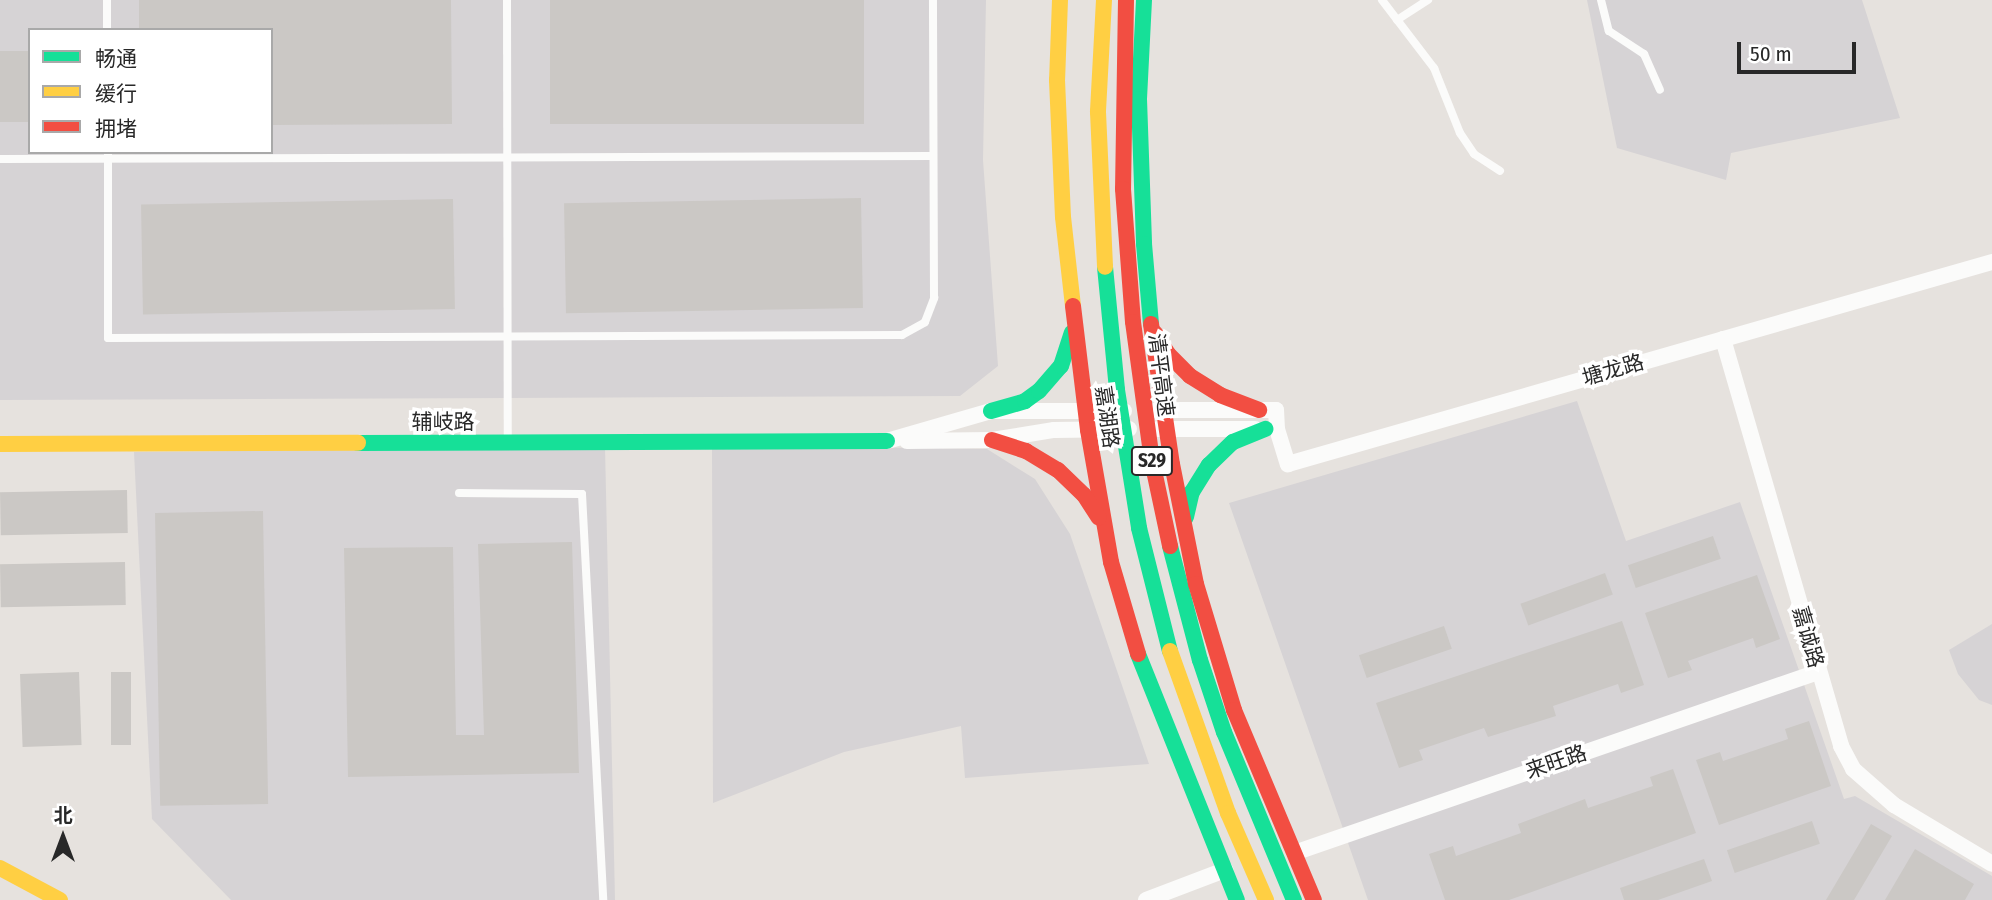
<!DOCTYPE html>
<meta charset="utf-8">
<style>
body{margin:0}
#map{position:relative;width:1992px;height:900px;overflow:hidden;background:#e6e2de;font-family:"Fira Sans Condensed","Noto Sans SC",sans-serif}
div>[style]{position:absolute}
.industrial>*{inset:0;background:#d6d3d5}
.building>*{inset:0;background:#cbc8c5;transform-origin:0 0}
.lane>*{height:8px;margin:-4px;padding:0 4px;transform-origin:4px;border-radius:4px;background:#fbfbfa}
.street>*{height:16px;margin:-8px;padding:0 8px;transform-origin:8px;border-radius:8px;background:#fbfbfa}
.fast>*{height:16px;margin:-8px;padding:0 8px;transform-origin:8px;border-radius:8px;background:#16e098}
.slow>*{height:16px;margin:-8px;padding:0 8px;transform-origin:8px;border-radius:8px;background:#ffcf43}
.jam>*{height:16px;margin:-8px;padding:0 8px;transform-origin:8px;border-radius:8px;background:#f24e42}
span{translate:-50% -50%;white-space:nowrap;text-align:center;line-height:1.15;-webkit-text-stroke:7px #fff;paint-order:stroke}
.shield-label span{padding:2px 5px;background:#fff;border:2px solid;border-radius:5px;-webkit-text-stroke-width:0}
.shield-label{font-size:19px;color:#282828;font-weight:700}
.street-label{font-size:21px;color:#282828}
.legend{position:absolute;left:28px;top:28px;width:245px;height:126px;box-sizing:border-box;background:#fff;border:2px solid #a9a9a9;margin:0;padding:9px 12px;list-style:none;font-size:21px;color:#282828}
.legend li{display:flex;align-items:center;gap:14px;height:35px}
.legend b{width:35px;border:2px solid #a9a9a9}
.north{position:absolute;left:28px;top:802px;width:70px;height:70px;-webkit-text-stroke:5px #fff;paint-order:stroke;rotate:0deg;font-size:19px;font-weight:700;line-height:28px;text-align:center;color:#282828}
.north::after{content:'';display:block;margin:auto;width:24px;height:32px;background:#282828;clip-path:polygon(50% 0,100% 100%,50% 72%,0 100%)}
.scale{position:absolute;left:1737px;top:42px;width:119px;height:32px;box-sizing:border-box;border:4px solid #282828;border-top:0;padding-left:9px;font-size:21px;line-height:24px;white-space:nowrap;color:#282828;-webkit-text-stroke:5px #fff;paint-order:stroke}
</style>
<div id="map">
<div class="industrial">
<i style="clip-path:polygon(evenodd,0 0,986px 0,983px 160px,998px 366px,960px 396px,0 400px,0 0,30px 30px,271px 30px,271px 152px,30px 152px,30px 30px)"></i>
<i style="clip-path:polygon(1587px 0,1862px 0,1900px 118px,1731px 153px,1726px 180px,1617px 148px)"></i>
<i style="clip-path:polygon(1577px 401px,1626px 541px,1740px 502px,1844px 799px,1855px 796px,1992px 876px,1992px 900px,1368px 900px,1229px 503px)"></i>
<i style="clip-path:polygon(605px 447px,615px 900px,231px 900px,152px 819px,134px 452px)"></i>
<i style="clip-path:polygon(840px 447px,987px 449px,1035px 479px,1070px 534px,1149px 764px,965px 778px,961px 726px,844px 752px,713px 803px,712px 449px)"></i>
<i style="clip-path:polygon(1992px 624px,1992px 705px,1979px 700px,1958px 674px,1949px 650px)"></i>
</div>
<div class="building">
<i style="clip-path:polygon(139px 0,451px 0,452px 124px,271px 125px,271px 30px,139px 30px)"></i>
<i style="left:550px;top:0;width:314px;height:124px"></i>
<i style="left:0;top:51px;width:30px;height:71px"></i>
<i style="left:861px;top:198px;width:110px;height:297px;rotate:89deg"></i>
<i style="left:453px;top:199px;width:110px;height:312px;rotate:89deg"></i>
<i style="left:127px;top:490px;width:43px;height:127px;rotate:89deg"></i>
<i style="left:263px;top:511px;width:293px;height:108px;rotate:89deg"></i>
<i style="left:1713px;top:536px;width:24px;height:90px;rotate:71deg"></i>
<i style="clip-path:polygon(572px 542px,579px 773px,348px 777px,344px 548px,453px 547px,456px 735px,484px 735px,478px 544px)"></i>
<i style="left:125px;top:562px;width:43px;height:125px;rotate:89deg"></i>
<i style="left:1605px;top:573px;width:23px;height:90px;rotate:70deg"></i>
<i style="clip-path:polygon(1757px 575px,1780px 639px,1756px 648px,1753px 638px,1688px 661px,1692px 670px,1668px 678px,1645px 613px)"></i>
<i style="clip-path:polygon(1622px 621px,1644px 685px,1621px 693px,1618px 684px,1553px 706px,1556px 716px,1488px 737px,1484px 728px,1419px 750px,1423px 760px,1399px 768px,1376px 703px)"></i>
<i style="left:1444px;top:626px;width:24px;height:90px;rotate:71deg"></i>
<i style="left:79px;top:672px;width:73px;height:59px;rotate:88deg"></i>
<i style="left:111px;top:672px;width:20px;height:73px"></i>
<i style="clip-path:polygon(1809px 721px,1831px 786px,1719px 825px,1696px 760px,1720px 752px,1723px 761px,1788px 739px,1785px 729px)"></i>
<i style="clip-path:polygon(1673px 769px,1696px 833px,1509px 900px,1445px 900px,1429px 854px,1453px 846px,1456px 856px,1521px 833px,1518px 824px,1585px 799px,1588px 808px,1653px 786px,1650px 777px)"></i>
<i style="left:1812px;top:821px;width:24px;height:90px;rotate:71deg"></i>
<i style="clip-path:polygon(1871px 824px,1892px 836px,1854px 900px,1826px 900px)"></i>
<i style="clip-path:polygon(1915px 849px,1974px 884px,1965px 900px,1885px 900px)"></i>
<i style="clip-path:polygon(1704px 859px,1712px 881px,1658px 900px,1624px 900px,1620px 888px)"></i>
</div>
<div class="lane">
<i style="left:107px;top:0;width:30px;rotate:90deg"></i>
<i style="left:507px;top:0;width:439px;rotate:89.9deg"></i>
<i style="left:1382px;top:0;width:86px;rotate:52.6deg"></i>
<i style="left:1434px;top:68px;width:70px;rotate:68.2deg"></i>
<i style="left:1460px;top:133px;width:25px;rotate:56deg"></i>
<i style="left:1474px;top:154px;width:31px;rotate:33deg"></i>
<i style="left:1601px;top:0;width:32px;rotate:76deg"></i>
<i style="left:1609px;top:31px;width:42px;rotate:33.3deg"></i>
<i style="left:1644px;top:54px;width:39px;rotate:66deg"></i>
<i style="left:1397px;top:20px;width:37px;rotate:-33deg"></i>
<i style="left:108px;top:152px;width:186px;rotate:90deg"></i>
<i style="left:108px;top:338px;width:794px;rotate:-0.22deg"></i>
<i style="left:902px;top:335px;width:26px;rotate:-29deg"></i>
<i style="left:925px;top:322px;width:26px;rotate:-69deg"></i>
<i style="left:934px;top:298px;width:298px;rotate:-90.2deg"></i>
<i style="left:0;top:159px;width:933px;rotate:-0.18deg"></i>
<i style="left:459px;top:493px;width:123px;rotate:0.5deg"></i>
<i style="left:582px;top:494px;width:407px;rotate:87deg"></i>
</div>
<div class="street">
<i style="left:1723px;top:339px;width:424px;rotate:73.8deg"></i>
<i style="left:1841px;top:746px;width:26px;rotate:62deg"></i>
<i style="left:1853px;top:769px;width:55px;rotate:41.3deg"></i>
<i style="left:1894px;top:805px;width:114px;rotate:31deg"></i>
<i style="left:1157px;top:410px;width:119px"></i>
<i style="left:1276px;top:410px;width:19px;rotate:87deg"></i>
<i style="left:1277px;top:429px;width:37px;rotate:73deg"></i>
<i style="left:1288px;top:464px;width:732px;rotate:-16.01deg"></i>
<i style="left:1158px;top:429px;width:97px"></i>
<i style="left:887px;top:441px;width:108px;rotate:-16.1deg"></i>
<i style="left:991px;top:411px;width:133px"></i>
<i style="left:907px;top:441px;width:85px;rotate:-0.7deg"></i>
<i style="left:992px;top:440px;width:63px;rotate:-9.2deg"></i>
<i style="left:1054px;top:430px;width:75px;rotate:-0.8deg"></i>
<i style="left:1294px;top:853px;width:554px;rotate:-19.06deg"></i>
<i style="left:1146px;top:900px;width:85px;rotate:-20.8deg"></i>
</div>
<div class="fast">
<i style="left:1144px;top:0;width:99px;rotate:92.9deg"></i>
<i style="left:1139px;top:99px;width:145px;rotate:88deg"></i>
<i style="left:1144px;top:244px;width:80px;rotate:85deg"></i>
<i style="left:1105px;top:267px;width:124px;rotate:84.4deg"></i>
<i style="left:1117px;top:390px;width:140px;rotate:80.9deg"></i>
<i style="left:1139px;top:528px;width:127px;rotate:75.9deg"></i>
<i style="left:991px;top:411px;width:35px;rotate:-16deg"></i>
<i style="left:1025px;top:401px;width:17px;rotate:-36deg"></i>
<i style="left:1039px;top:391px;width:33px;rotate:-49deg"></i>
<i style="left:1061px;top:366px;width:35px;rotate:-72deg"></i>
<i style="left:358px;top:443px;width:529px;rotate:-0.22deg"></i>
<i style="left:1186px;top:517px;width:26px;rotate:-77deg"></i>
<i style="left:1192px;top:492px;width:32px;rotate:-58deg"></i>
<i style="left:1209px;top:465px;width:33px;rotate:-44deg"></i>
<i style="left:1233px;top:442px;width:35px;rotate:-22deg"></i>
<i style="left:1170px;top:546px;width:118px;rotate:75.3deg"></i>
<i style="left:1200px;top:660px;width:76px;rotate:71.6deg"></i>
<i style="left:1224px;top:732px;width:182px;rotate:67.4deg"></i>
<i style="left:1138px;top:654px;width:265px;rotate:68.1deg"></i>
</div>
<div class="slow">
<i style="left:1060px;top:0;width:80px;rotate:92.1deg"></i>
<i style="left:1057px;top:80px;width:137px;rotate:87.5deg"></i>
<i style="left:1063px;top:217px;width:90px;rotate:83.6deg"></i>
<i style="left:1104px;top:0;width:112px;rotate:93.1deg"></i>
<i style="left:1098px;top:112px;width:155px;rotate:87.4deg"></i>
<i style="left:0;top:444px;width:358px;rotate:-0.2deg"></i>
<i style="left:1170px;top:651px;width:172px;rotate:70.3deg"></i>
<i style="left:1228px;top:813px;width:95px;rotate:66.4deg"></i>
<i style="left:0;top:868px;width:68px;rotate:28.1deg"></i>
</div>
<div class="jam">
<i style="left:1126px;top:0;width:189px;rotate:90.9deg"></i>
<i style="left:1123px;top:189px;width:133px;rotate:85.7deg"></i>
<i style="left:1133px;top:322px;width:140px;rotate:82.2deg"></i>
<i style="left:1152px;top:461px;width:87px;rotate:78deg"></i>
<i style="left:1073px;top:306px;width:125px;rotate:83.1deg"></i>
<i style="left:1088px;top:430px;width:134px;rotate:80.1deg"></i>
<i style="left:1111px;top:562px;width:96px;rotate:73.6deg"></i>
<i style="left:1151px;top:324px;width:142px;rotate:81.5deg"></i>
<i style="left:1172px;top:464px;width:122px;rotate:78.7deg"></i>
<i style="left:1196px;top:584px;width:132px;rotate:73.2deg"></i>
<i style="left:1234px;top:710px;width:206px;rotate:67.2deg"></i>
<i style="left:1155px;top:333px;width:25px;rotate:58deg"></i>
<i style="left:1168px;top:354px;width:31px;rotate:45deg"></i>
<i style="left:1190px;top:376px;width:36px;rotate:32deg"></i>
<i style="left:1220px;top:395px;width:42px;rotate:21deg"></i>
<i style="left:992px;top:440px;width:36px;rotate:18deg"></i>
<i style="left:1026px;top:451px;width:37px;rotate:31deg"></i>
<i style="left:1058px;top:470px;width:36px;rotate:44deg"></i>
<i style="left:1084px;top:495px;width:27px;rotate:57deg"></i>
</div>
<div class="shield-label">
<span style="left:1152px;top:461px">S29</span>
</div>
<div class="street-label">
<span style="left:1613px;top:370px;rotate:-16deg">塘龙路</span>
<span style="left:1161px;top:375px;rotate:83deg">清平高速</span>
<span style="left:1107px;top:417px;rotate:82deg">嘉湖路</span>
<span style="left:443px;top:422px">辅岐路</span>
<span style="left:1808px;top:637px;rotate:74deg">嘉诚路</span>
<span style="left:1556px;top:762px;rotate:-19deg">来旺路</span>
</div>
<ul class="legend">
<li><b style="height:9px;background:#16e098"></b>畅通</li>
<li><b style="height:9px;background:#ffcf43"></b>缓行</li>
<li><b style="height:9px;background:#f24e42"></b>拥堵</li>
</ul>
<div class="north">北</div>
<div class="scale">50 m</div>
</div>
